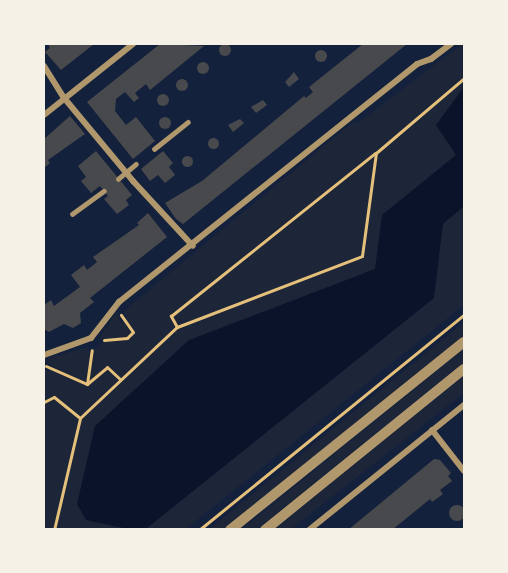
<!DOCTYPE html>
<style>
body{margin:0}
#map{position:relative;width:508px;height:573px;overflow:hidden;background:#14213d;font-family:Arial,sans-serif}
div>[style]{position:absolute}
.green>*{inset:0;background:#1d2539}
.water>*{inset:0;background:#0b132b}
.building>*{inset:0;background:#48494c}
.round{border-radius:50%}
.path>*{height:3px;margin:-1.5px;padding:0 1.5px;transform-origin:1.5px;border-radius:1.5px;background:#e5c07b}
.service>*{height:4.5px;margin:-2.25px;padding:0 2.25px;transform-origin:2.25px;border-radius:2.25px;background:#b1986c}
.minor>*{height:6px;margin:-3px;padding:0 3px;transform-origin:3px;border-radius:3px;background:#b1986c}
.tertiary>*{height:10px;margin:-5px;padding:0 5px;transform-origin:5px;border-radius:5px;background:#b1986c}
span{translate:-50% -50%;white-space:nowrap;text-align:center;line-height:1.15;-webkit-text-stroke:6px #f6f1e7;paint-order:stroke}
.frame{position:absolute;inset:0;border:45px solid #f6f1e7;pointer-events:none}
</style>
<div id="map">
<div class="green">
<i style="clip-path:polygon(462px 44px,464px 305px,186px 529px,44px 529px,44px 371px,53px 367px,44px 360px,88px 347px,89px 352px,93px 351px,108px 338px,98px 339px,117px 311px,121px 323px,127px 317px,123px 312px,131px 305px,354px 121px,357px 124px)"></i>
<i style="clip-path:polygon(464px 322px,464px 336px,223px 529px,208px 530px)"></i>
<i style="clip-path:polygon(464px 349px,464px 362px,257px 529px,241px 530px)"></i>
<i style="clip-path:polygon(464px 376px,464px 393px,291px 529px,275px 529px)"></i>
</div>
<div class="water">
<i style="clip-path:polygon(464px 87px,464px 206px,443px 224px,434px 298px,147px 528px,128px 529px,86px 520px,77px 504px,95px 426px,189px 340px,375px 269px,382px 215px,456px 155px,436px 125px)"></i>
</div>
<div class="building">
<i class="round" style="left:219px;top:44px;width:12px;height:12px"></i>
<i style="clip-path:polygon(48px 44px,94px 44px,61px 70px,45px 52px,50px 48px)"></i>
<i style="clip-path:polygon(160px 44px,204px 46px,150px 90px,146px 84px,135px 93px,139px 98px,134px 102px,125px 92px,116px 99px,115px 111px,126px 125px,136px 117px,155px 141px,133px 159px,87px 102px)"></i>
<i style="clip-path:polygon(363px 44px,407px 44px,183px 224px,176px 219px,165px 203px,202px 181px,304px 96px,306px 98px,313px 92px,309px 87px)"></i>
<i class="round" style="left:315px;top:50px;width:12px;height:12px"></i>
<i class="round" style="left:197px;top:62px;width:12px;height:12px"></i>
<i style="clip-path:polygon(294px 72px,299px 79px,289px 87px,285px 82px)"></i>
<i class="round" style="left:176px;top:79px;width:12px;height:12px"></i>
<i class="round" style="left:157px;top:94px;width:12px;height:12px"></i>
<i style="clip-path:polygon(263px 100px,267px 105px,256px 113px,251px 107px)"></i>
<i style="clip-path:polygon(70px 116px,85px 134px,48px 160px,50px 163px,44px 168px,44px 139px)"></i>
<i class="round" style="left:159px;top:117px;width:12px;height:12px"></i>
<i style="clip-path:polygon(240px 119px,244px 123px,233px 132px,228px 125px)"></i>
<i class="round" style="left:207.5px;top:137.5px;width:11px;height:11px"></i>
<i style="clip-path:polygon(96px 151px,132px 195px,126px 200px,129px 205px,117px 214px,104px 199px,108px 196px,100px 186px,91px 193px,81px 181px,86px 177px,78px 166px)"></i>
<i style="clip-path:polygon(163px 151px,173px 163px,169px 167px,175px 175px,165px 183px,158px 175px,150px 181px,141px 169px)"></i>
<i class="round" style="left:181.5px;top:155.5px;width:11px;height:11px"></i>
<i style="clip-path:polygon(148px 213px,167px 237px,90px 298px,94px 302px,80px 313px,81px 323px,73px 328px,64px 324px,49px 332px,44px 329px,44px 305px,51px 300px,54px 306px,80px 287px,71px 275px,84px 265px,87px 270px,97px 262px,93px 257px,139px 225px,137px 223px)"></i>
<i style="clip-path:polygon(434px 459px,440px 460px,451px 473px,448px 476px,452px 481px,440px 490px,443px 494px,432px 502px,430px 499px,392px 530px,348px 530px)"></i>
<i class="round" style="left:449px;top:505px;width:16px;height:16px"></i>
</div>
<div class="path">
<i style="left:177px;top:327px;width:13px;rotate:-119deg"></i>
<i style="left:171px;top:316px;width:261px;rotate:-38.6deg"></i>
<i style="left:104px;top:340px;width:23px;rotate:-5deg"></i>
<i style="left:127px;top:338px;width:8px;rotate:-45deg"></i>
<i style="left:133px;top:332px;width:21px;rotate:-125deg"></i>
<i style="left:46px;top:366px;width:45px;rotate:23.7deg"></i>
<i style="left:87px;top:384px;width:26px;rotate:-40deg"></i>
<i style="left:107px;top:367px;width:18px;rotate:43deg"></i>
<i style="left:87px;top:384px;width:34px;rotate:-82deg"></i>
<i style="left:44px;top:402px;width:11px;rotate:-27deg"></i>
<i style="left:54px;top:397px;width:33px;rotate:39deg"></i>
<i style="left:54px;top:530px;width:115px;rotate:-76.9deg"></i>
<i style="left:80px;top:418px;width:133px;rotate:-43.2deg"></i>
<i style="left:177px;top:327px;width:198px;rotate:-21deg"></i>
<i style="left:362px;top:256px;width:104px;rotate:-82.3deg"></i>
<i style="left:376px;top:153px;width:116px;rotate:-40.4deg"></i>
<i style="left:199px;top:530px;width:341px;rotate:-39.1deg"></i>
</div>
<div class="service">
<i style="left:154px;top:149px;width:43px;rotate:-38.5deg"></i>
<i style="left:118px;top:179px;width:23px;rotate:-40deg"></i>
<i style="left:72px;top:214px;width:39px;rotate:-36deg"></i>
</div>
<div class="minor">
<i style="left:44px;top:66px;width:39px;rotate:58deg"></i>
<i style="left:65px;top:99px;width:107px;rotate:50.3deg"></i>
<i style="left:133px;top:181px;width:88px;rotate:47.3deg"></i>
<i style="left:44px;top:115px;width:114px;rotate:-38.6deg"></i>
<i style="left:44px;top:355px;width:50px;rotate:-19.9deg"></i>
<i style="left:91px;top:338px;width:46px;rotate:-52.1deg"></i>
<i style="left:119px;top:302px;width:381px;rotate:-38.6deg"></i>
<i style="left:417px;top:64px;width:15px;rotate:-20deg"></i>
<i style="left:431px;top:59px;width:25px;rotate:-37deg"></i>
<i style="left:432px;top:430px;width:52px;rotate:52deg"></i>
<i style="left:309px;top:530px;width:199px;rotate:-38.9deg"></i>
</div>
<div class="tertiary">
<i style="left:230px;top:530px;width:300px;rotate:-38.8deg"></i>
<i style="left:265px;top:530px;width:256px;rotate:-39deg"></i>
</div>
<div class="frame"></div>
</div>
